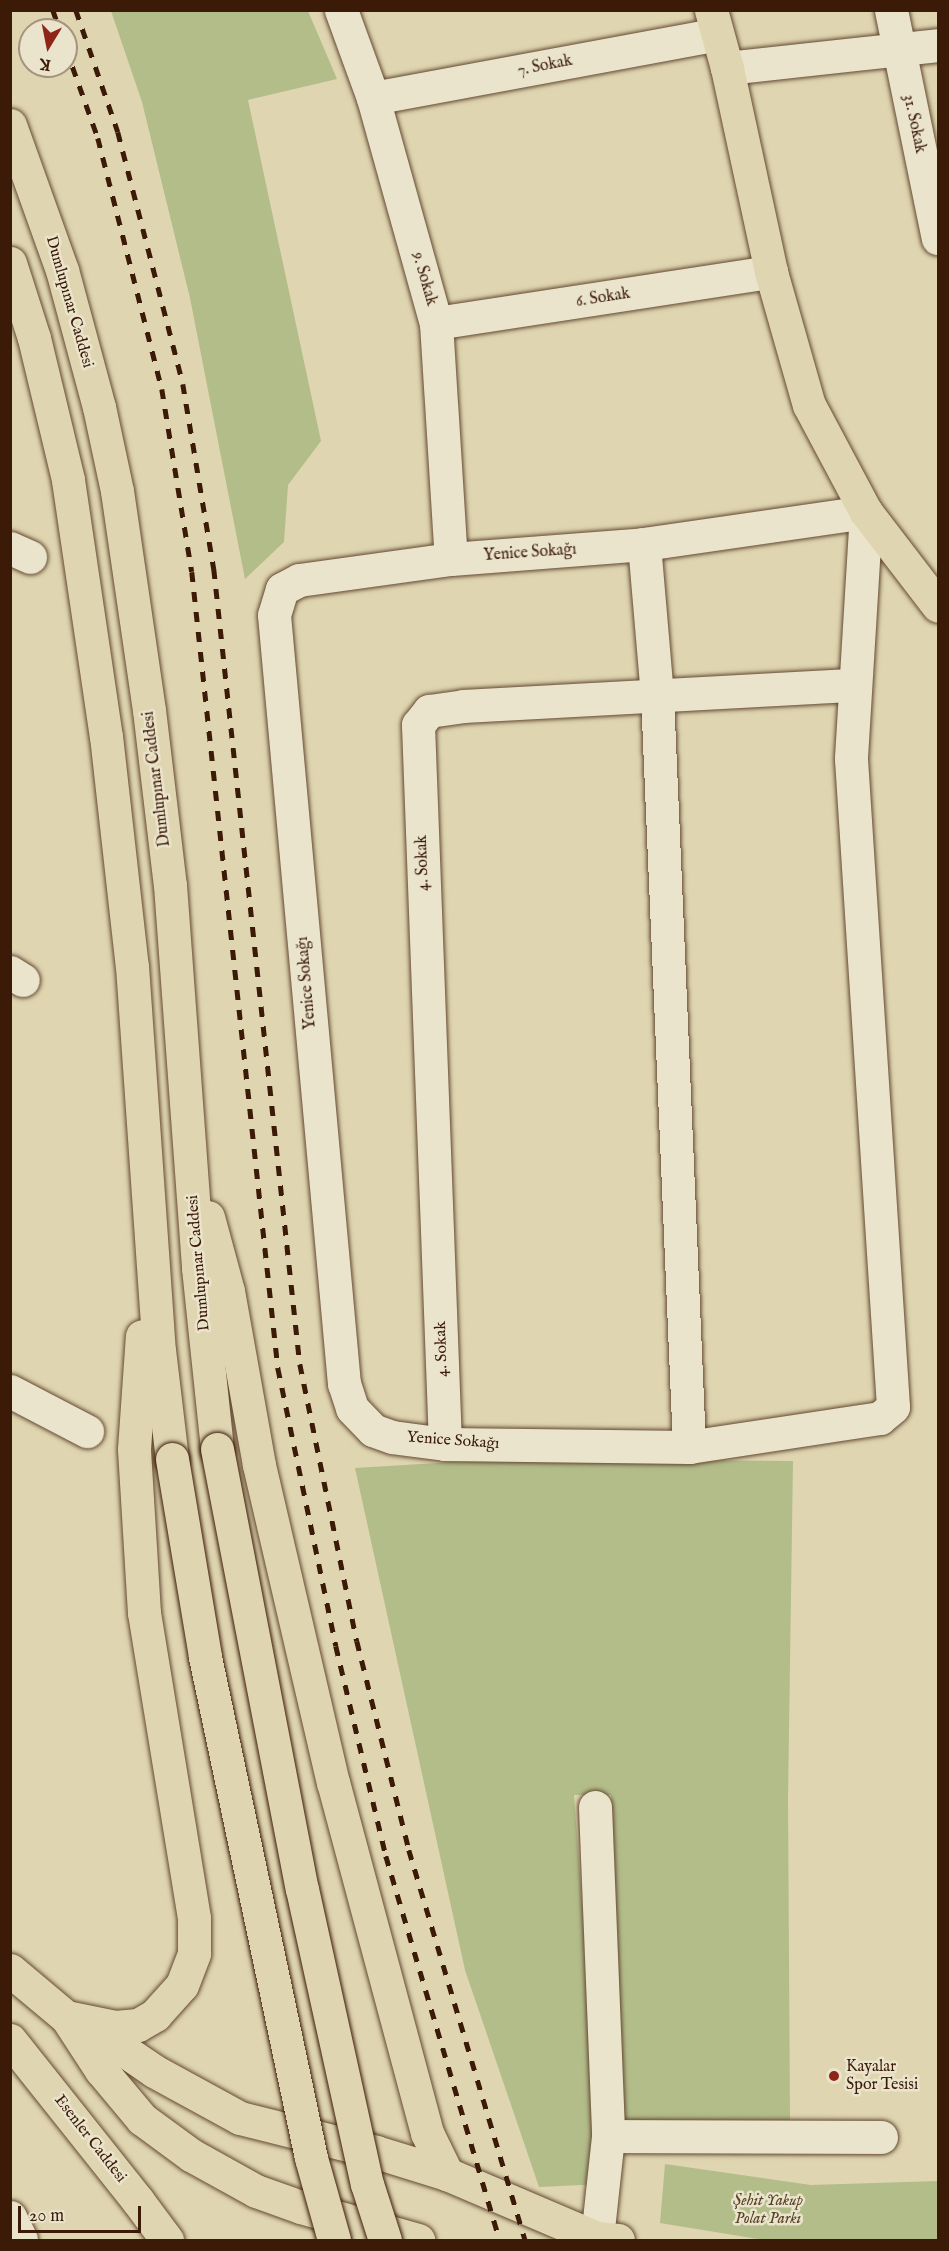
<!DOCTYPE html>
<meta charset="utf-8">
<style>
body{margin:0}
#map{position:relative;width:949px;height:2251px;overflow:hidden;background:#dfd5b0;font-family:"IM FELL English",serif}
div>[style]{position:absolute}
.green>*{inset:0;background:#b3bd8a}
.roads{filter:drop-shadow(0 0 2px #644932) drop-shadow(0 0 2px #644932)}
.minor>*{height:33px;margin:-16.5px;padding:0 16.5px;transform-origin:16.5px;border-radius:16.5px;background:#eae4cc}
.major>*{height:33px;margin:-16.5px;padding:0 16.5px;transform-origin:16.5px;border-radius:16.5px;background:#dfd5b0}
.rail>*{height:4.5px;margin-top:-2.25px;transform-origin:0;background:repeating-linear-gradient(90deg,#3b1a08 0 10px,transparent 0 20px)}
.bridges{filter:drop-shadow(0 0 2px #3b1a08) drop-shadow(0 0 2px #3b1a08)}
.major-bridge>*{height:33px;margin:-16.5px;padding:0 16.5px;transform-origin:16.5px;border-radius:16.5px;background:#dfd5b0}
.dots>*{width:16px;height:16px;translate:-50% -50%;box-sizing:border-box;border:3px solid #eae4cc;border-radius:50%}
span{translate:-50% -50%;white-space:nowrap;text-align:center;line-height:1.15;-webkit-text-stroke:5px #eae4cc;paint-order:stroke}
.street-label{font-size:16px;color:#3b1a08}
.poi-label{font-size:16px;color:#3b1a08}
.left{translate:0 -50%;text-align:left}
.park-label{font-size:16px;color:#594328;font-style:italic}
.frame{position:absolute;inset:0;border:12px solid #3b1a08;pointer-events:none}
.north{position:absolute;left:18px;top:18px;width:60px;height:60px;box-sizing:border-box;background:#eae4cc;border:2px solid #a4937e;border-radius:50%;rotate:190deg;font-size:16px;font-weight:700;line-height:24px;text-align:center;color:#3b1a08}
.north::after{content:'';display:block;margin:auto;width:21px;height:27px;background:#8f2418;clip-path:polygon(50% 0,100% 100%,50% 72%,0 100%)}
.scale{position:absolute;left:18px;top:2206px;width:123px;height:27px;box-sizing:border-box;border:3px solid #3b1a08;border-top:0;padding-left:8px;font-size:18px;line-height:21px;white-space:nowrap;color:#3b1a08;-webkit-text-stroke:4px #eae4cc;paint-order:stroke}
</style>
<div id="map">
<div class="green">
<i style="clip-path:polygon(111px 11px,308px 11px,337px 79px,248px 100px,321px 441px,288px 485px,284px 542px,245px 579px,190px 298px,142px 102px)"></i>
<i style="clip-path:polygon(503px 1459px,793px 1461px,788px 1798px,790px 2120px,615px 2121px,611px 1795px,574px 1795px,603px 2184px,539px 2187px,465px 1970px,355px 1468px)"></i>
<i style="clip-path:polygon(665px 2164px,811px 2185px,938px 2181px,938px 2240px,764px 2240px,660px 2223px)"></i>
</div>
<div class="roads">
<div class="minor">
<i style="left:341px;top:10px;width:94px;rotate:70deg"></i>
<i style="left:373px;top:98px;width:234px;rotate:74.4deg"></i>
<i style="left:436px;top:323px;width:236px;rotate:86.4deg"></i>
<i style="left:891px;top:10px;width:233px;rotate:78.4deg"></i>
<i style="left:727px;top:68px;width:212px;rotate:-6.2deg"></i>
<i style="left:373px;top:98px;width:350px;rotate:-10.5deg"></i>
<i style="left:436px;top:323px;width:339px;rotate:-8.7deg"></i>
<i style="left:866px;top:512px;width:247px;rotate:93.5deg"></i>
<i style="left:851px;top:759px;width:649px;rotate:86.29deg"></i>
<i style="left:893px;top:1407px;width:17px;rotate:140deg"></i>
<i style="left:880px;top:1418px;width:193px;rotate:171.4deg"></i>
<i style="left:689px;top:1447px;width:244px;rotate:-179.3deg"></i>
<i style="left:445px;top:1444px;width:53px;rotate:-172.5deg"></i>
<i style="left:392px;top:1437px;width:20px;rotate:-160deg"></i>
<i style="left:373px;top:1430px;width:30px;rotate:-134deg"></i>
<i style="left:352px;top:1408px;width:25px;rotate:-108deg"></i>
<i style="left:344px;top:1384px;width:772px;rotate:-95.2deg"></i>
<i style="left:274px;top:615px;width:27px;rotate:-73deg"></i>
<i style="left:282px;top:589px;width:19px;rotate:-28deg"></i>
<i style="left:299px;top:580px;width:153px;rotate:-7.9deg"></i>
<i style="left:451px;top:559px;width:194px;rotate:-4.4deg"></i>
<i style="left:644px;top:544px;width:224px;rotate:-8.2deg"></i>
<i style="left:644px;top:544px;width:152px;rotate:85.1deg"></i>
<i style="left:657px;top:695px;width:753px;rotate:87.56deg"></i>
<i style="left:10px;top:548px;width:22px;rotate:24deg"></i>
<i style="left:10px;top:972px;width:15px;rotate:32deg"></i>
<i style="left:10px;top:1391px;width:87px;rotate:27.5deg"></i>
<i style="left:445px;top:1444px;width:720px;rotate:-92.15deg"></i>
<i style="left:418px;top:725px;width:18px;rotate:-52deg"></i>
<i style="left:429px;top:711px;width:34px;rotate:-8deg"></i>
<i style="left:463px;top:706px;width:392px;rotate:-3.1deg"></i>
<i style="left:595px;top:1807px;width:329px;rotate:87.7deg"></i>
<i style="left:10px;top:2217px;width:25px;rotate:64deg"></i>
<i style="left:597px;top:2238px;width:103px;rotate:-83.8deg"></i>
<i style="left:608px;top:2136px;width:273px;rotate:0.2deg"></i>
</div>
<div class="major">
<i style="left:711px;top:10px;width:60px;rotate:74.6deg"></i>
<i style="left:727px;top:68px;width:209px;rotate:77.8deg"></i>
<i style="left:771px;top:272px;width:138px;rotate:74.1deg"></i>
<i style="left:809px;top:405px;width:121px;rotate:62deg"></i>
<i style="left:866px;top:512px;width:118px;rotate:52.5deg"></i>
<i style="left:10px;top:125px;width:154px;rotate:70.3deg"></i>
<i style="left:62px;top:270px;width:142px;rotate:74.9deg"></i>
<i style="left:99px;top:407px;width:86px;rotate:77.9deg"></i>
<i style="left:117px;top:491px;width:221px;rotate:81.7deg"></i>
<i style="left:149px;top:710px;width:176px;rotate:83.2deg"></i>
<i style="left:170px;top:885px;width:384px;rotate:85.8deg"></i>
<i style="left:198px;top:1268px;width:182px;rotate:84deg"></i>
<i style="left:10px;top:263px;width:79px;rotate:72.3deg"></i>
<i style="left:34px;top:338px;width:146px;rotate:76.5deg"></i>
<i style="left:68px;top:480px;width:259px;rotate:81.6deg"></i>
<i style="left:106px;top:736px;width:231px;rotate:83.6deg"></i>
<i style="left:132px;top:966px;width:385px;rotate:86deg"></i>
<i style="left:159px;top:1350px;width:110px;rotate:83.2deg"></i>
<i style="left:208px;top:1217px;width:77px;rotate:74.9deg"></i>
<i style="left:228px;top:1291px;width:177px;rotate:79.9deg"></i>
<i style="left:259px;top:1465px;width:326px;rotate:76.9deg"></i>
<i style="left:333px;top:1782px;width:363px;rotate:75deg"></i>
<i style="left:427px;top:2133px;width:46px;rotate:64deg"></i>
<i style="left:10px;top:1970px;width:73px;rotate:40deg"></i>
<i style="left:66px;top:2017px;width:61px;rotate:29.5deg"></i>
<i style="left:119px;top:2047px;width:42px;rotate:34.4deg"></i>
<i style="left:154px;top:2071px;width:98px;rotate:28.7deg"></i>
<i style="left:240px;top:2118px;width:140px;rotate:14deg"></i>
<i style="left:376px;top:2152px;width:74px;rotate:17.2deg"></i>
<i style="left:447px;top:2174px;width:163px;rotate:23.1deg"></i>
<i style="left:597px;top:2238px;width:21px;rotate:5deg"></i>
<i style="left:66px;top:2017px;width:50px;rotate:11.5deg"></i>
<i style="left:115px;top:2027px;width:23px;rotate:-5deg"></i>
<i style="left:138px;top:2025px;width:20px;rotate:-30deg"></i>
<i style="left:155px;top:2015px;width:40px;rotate:-48deg"></i>
<i style="left:182px;top:1985px;width:34px;rotate:-69deg"></i>
<i style="left:194px;top:1953px;width:35px;rotate:-90deg"></i>
<i style="left:194px;top:1918px;width:309px;rotate:-99.3deg"></i>
<i style="left:144px;top:1613px;width:164px;rotate:-93.5deg"></i>
<i style="left:134px;top:1449px;width:113px;rotate:-86deg"></i>
<i style="left:69px;top:2021px;width:59px;rotate:56.9deg"></i>
<i style="left:101px;top:2070px;width:64px;rotate:50.1deg"></i>
<i style="left:142px;top:2119px;width:61px;rotate:36.3deg"></i>
<i style="left:191px;top:2155px;width:74px;rotate:29deg"></i>
<i style="left:256px;top:2191px;width:48px;rotate:19.6deg"></i>
<i style="left:301px;top:2207px;width:122px;rotate:15.8deg"></i>
<i style="left:10px;top:2040px;width:206px;rotate:51.5deg"></i>
<i style="left:138px;top:2201px;width:49px;rotate:53.4deg"></i>
</div>
</div>
<div class="rail">
<i style="left:53px;top:10px;width:21px;rotate:71deg"></i>
<i style="left:76px;top:10px;width:129px;rotate:71deg"></i>
<i style="left:118px;top:132px;width:260px;rotate:75.5deg"></i>
<i style="left:183px;top:384px;width:188px;rotate:80.5deg"></i>
<i style="left:214px;top:569px;width:800px;rotate:83.83deg"></i>
<i style="left:300px;top:1364px;width:283px;rotate:78.4deg"></i>
<i style="left:357px;top:1641px;width:215px;rotate:76deg"></i>
<i style="left:409px;top:1850px;width:407px;rotate:73.4deg"></i>
<i style="left:66px;top:48px;width:96px;rotate:70.4deg"></i>
<i style="left:98px;top:138px;width:259px;rotate:75.7deg"></i>
<i style="left:162px;top:389px;width:185px;rotate:80.7deg"></i>
<i style="left:192px;top:572px;width:801px;rotate:83.83deg"></i>
<i style="left:278px;top:1368px;width:284px;rotate:78.2deg"></i>
<i style="left:336px;top:1646px;width:216px;rotate:76.6deg"></i>
<i style="left:386px;top:1856px;width:401px;rotate:73.5deg"></i>
</div>
<div class="bridges">
<div class="major-bridge">
<i style="left:217px;top:1449px;width:448px;rotate:79.1deg"></i>
<i style="left:302px;top:1889px;width:302px;rotate:77.6deg"></i>
<i style="left:367px;top:2184px;width:59px;rotate:72.2deg"></i>
<i style="left:172px;top:1459px;width:201px;rotate:80.5deg"></i>
<i style="left:205px;top:1657px;width:512px;rotate:78.05deg"></i>
<i style="left:311px;top:2158px;width:85px;rotate:74.3deg"></i>
</div>
</div>
<div class="dots">
<i style="left:834px;top:2076px;background:#8f2418"></i>
</div>
<div class="street-label">
<span style="left:545px;top:66px;rotate:-11deg">7. Sokak</span>
<span style="left:914px;top:124px;rotate:78deg">31. Sokak</span>
<span style="left:424px;top:279px;rotate:74deg">9. Sokak</span>
<span style="left:603px;top:298px;rotate:-9deg">6. Sokak</span>
<span style="left:69px;top:302px;rotate:74deg">Dumlupınar Caddesi</span>
<span style="left:530px;top:553px;rotate:-4deg">Yenice Sokağı</span>
<span style="left:157px;top:779px;rotate:-97deg">Dumlupınar Caddesi</span>
<span style="left:423px;top:863px;rotate:-92deg">4. Sokak</span>
<span style="left:307px;top:983px;rotate:-95deg">Yenice Sokağı</span>
<span style="left:199px;top:1263px;rotate:-95deg">Dumlupınar Caddesi</span>
<span style="left:442px;top:1349px;rotate:-92deg">4. Sokak</span>
<span style="left:453px;top:1441px;rotate:4deg">Yenice Sokağı</span>
<span style="left:90px;top:2139px;rotate:52deg">Esenler Caddesi</span>
</div>
<div class="poi-label">
<span class="left" style="left:846px;top:2076px">Kayalar<br>Spor Tesisi</span>
</div>
<div class="park-label">
<span style="left:768px;top:2210px">Şehit Yakup<br>Polat Parkı</span>
</div>
<div class="frame"></div>
<div class="north">K</div>
<div class="scale">20 m</div>
</div>
